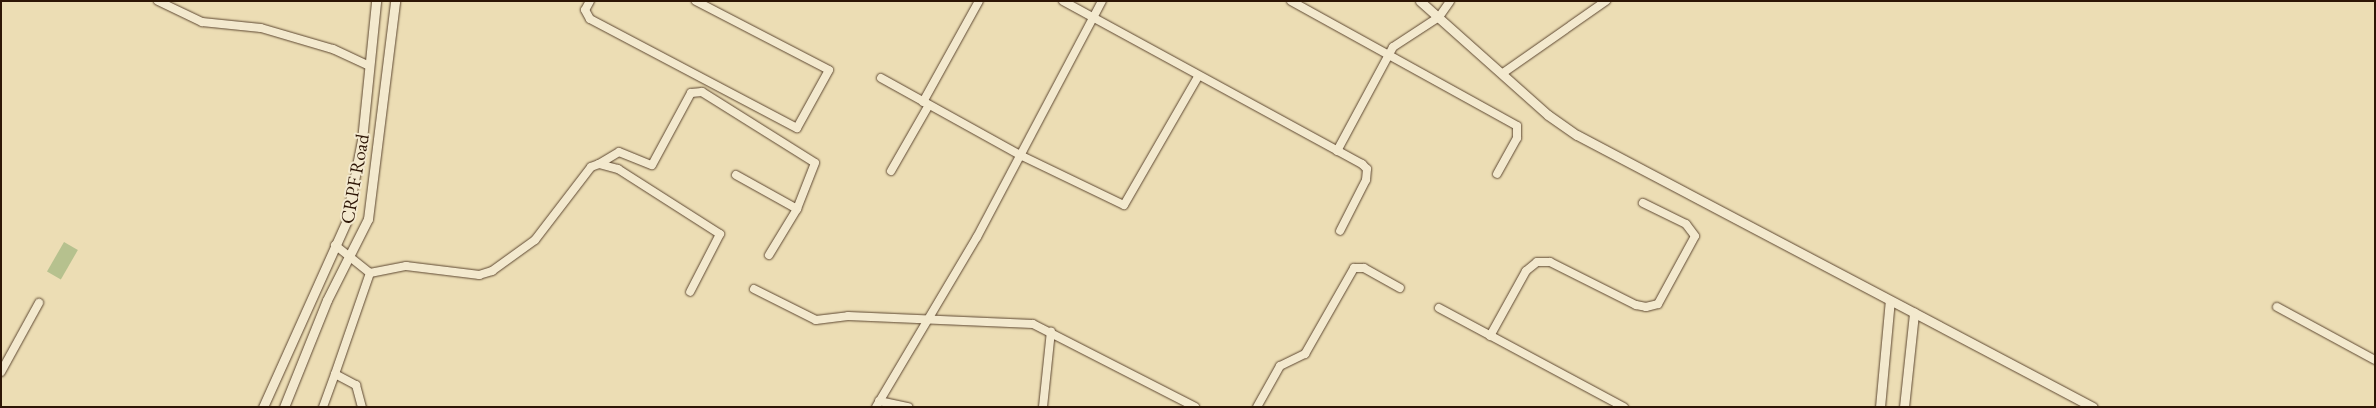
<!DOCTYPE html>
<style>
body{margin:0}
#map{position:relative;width:2376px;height:408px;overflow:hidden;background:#ecddb4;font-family:"EB Garamond",serif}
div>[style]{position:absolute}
.green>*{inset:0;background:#b6c18e;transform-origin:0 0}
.roads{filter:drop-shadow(0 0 1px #5d4731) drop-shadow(0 0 1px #5d4731)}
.minor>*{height:8px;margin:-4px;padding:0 4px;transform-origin:4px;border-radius:4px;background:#f3e9ce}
.tertiary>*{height:9px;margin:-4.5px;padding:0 4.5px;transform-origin:4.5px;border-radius:4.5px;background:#f3e9ce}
span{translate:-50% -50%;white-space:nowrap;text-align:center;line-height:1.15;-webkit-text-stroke:4px #f3e9ce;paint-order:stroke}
.street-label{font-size:19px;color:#2d1505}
.frame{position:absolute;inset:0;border:2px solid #2d1505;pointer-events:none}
</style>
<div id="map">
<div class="green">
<i style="left:64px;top:242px;width:16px;height:34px;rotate:30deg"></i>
</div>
<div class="roads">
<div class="minor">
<i style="left:158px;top:1px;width:49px;rotate:25.5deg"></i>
<i style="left:202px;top:22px;width:59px;rotate:5.8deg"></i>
<i style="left:261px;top:28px;width:75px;rotate:16.3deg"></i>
<i style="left:333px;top:49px;width:40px;rotate:25deg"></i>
<i style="left:590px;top:1px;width:10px;rotate:119deg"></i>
<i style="left:585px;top:10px;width:10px;rotate:61deg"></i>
<i style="left:590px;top:19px;width:234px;rotate:27.8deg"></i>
<i style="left:797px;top:128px;width:66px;rotate:-61.1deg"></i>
<i style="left:829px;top:70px;width:150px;rotate:-152.6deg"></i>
<i style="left:1063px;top:1px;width:341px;rotate:28.6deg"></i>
<i style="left:1362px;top:164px;width:7px;rotate:45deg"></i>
<i style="left:1367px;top:169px;width:11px;rotate:95deg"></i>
<i style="left:1366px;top:180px;width:57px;rotate:117deg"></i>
<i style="left:1291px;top:1px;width:258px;rotate:28.9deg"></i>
<i style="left:1517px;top:126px;width:12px;rotate:90deg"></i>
<i style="left:1517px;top:138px;width:41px;rotate:119.1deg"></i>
<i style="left:1503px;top:73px;width:126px;rotate:-35deg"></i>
<i style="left:881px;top:78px;width:161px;rotate:29deg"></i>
<i style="left:1022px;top:156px;width:113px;rotate:25.7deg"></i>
<i style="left:1124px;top:205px;width:148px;rotate:-60deg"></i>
<i style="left:923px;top:102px;width:115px;rotate:-61deg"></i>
<i style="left:1337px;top:151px;width:118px;rotate:-61.7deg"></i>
<i style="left:1393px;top:47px;width:55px;rotate:-33.1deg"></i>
<i style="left:1439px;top:17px;width:19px;rotate:-55deg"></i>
<i style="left:599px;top:164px;width:23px;rotate:-31deg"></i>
<i style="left:619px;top:152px;width:35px;rotate:22deg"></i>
<i style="left:652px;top:165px;width:82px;rotate:-61.6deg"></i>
<i style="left:691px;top:93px;width:11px;rotate:-5deg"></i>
<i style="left:702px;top:92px;width:133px;rotate:32.1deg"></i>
<i style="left:815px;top:163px;width:49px;rotate:111.4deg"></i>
<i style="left:797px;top:209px;width:54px;rotate:121.3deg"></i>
<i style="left:891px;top:171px;width:76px;rotate:-60.1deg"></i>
<i style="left:736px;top:175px;width:70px;rotate:29.1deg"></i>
<i style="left:335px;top:245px;width:45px;rotate:38.7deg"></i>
<i style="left:370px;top:273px;width:37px;rotate:-11deg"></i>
<i style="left:406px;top:266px;width:74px;rotate:7deg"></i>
<i style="left:479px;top:275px;width:14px;rotate:-17deg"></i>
<i style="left:492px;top:271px;width:53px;rotate:-35.8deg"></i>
<i style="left:535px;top:240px;width:92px;rotate:-52.5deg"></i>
<i style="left:591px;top:167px;width:9px;rotate:-21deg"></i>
<i style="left:599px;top:164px;width:20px;rotate:15deg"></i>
<i style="left:618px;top:169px;width:121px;rotate:32.5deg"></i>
<i style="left:720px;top:234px;width:65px;rotate:117.3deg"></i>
<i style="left:754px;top:289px;width:69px;rotate:26.6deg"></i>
<i style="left:816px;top:320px;width:32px;rotate:-7deg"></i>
<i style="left:848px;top:316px;width:185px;rotate:2.5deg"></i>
<i style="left:1033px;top:324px;width:182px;rotate:27.1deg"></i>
<i style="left:2277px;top:307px;width:111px;rotate:28.4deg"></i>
<i style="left:1439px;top:308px;width:210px;rotate:28.2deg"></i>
<i style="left:1490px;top:336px;width:74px;rotate:-61deg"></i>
<i style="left:1526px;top:271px;width:14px;rotate:-39deg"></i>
<i style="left:1537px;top:262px;width:13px"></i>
<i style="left:1550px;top:262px;width:96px;rotate:26.6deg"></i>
<i style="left:1636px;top:305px;width:10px;rotate:11deg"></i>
<i style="left:1646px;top:307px;width:12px;rotate:-14deg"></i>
<i style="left:1658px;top:304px;width:77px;rotate:-61.4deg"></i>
<i style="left:1695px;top:236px;width:15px;rotate:-127deg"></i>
<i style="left:1686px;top:224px;width:48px;rotate:-154deg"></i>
<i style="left:1px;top:372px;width:79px;rotate:-61.2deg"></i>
<i style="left:335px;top:374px;width:107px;rotate:-70.9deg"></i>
<i style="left:879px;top:401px;width:30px;rotate:12deg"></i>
<i style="left:323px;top:407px;width:35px;rotate:-70deg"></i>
<i style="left:335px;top:374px;width:24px;rotate:28deg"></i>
<i style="left:356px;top:385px;width:23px;rotate:75deg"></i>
<i style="left:876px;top:407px;width:198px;rotate:-59.3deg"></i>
<i style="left:977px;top:237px;width:267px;rotate:-62.1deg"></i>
<i style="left:1043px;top:407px;width:76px;rotate:-84deg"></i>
<i style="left:1257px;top:407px;width:47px;rotate:-60.7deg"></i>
<i style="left:1280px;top:366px;width:28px;rotate:-26deg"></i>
<i style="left:1305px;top:354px;width:99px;rotate:-60.3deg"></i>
<i style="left:1354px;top:268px;width:10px"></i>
<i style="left:1364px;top:268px;width:41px;rotate:29.1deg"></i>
</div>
<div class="tertiary">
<i style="left:1420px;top:1px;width:171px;rotate:41.7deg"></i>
<i style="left:1548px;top:115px;width:35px;rotate:35deg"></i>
<i style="left:1577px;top:135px;width:583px;rotate:27.8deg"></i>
<i style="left:263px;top:407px;width:203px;rotate:-65.8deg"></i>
<i style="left:346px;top:222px;width:84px;rotate:-79deg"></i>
<i style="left:362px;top:140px;width:140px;rotate:-84.2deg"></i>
<i style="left:284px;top:407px;width:115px;rotate:-68.1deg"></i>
<i style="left:327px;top:300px;width:91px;rotate:-63.2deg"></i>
<i style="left:368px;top:219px;width:220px;rotate:-82.9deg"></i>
<i style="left:1880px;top:407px;width:107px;rotate:-84.7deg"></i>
<i style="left:1904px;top:407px;width:95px;rotate:-83.9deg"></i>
</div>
</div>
<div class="street-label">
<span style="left:355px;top:179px;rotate:-80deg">CRPF Road</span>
</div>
<div class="frame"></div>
</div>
